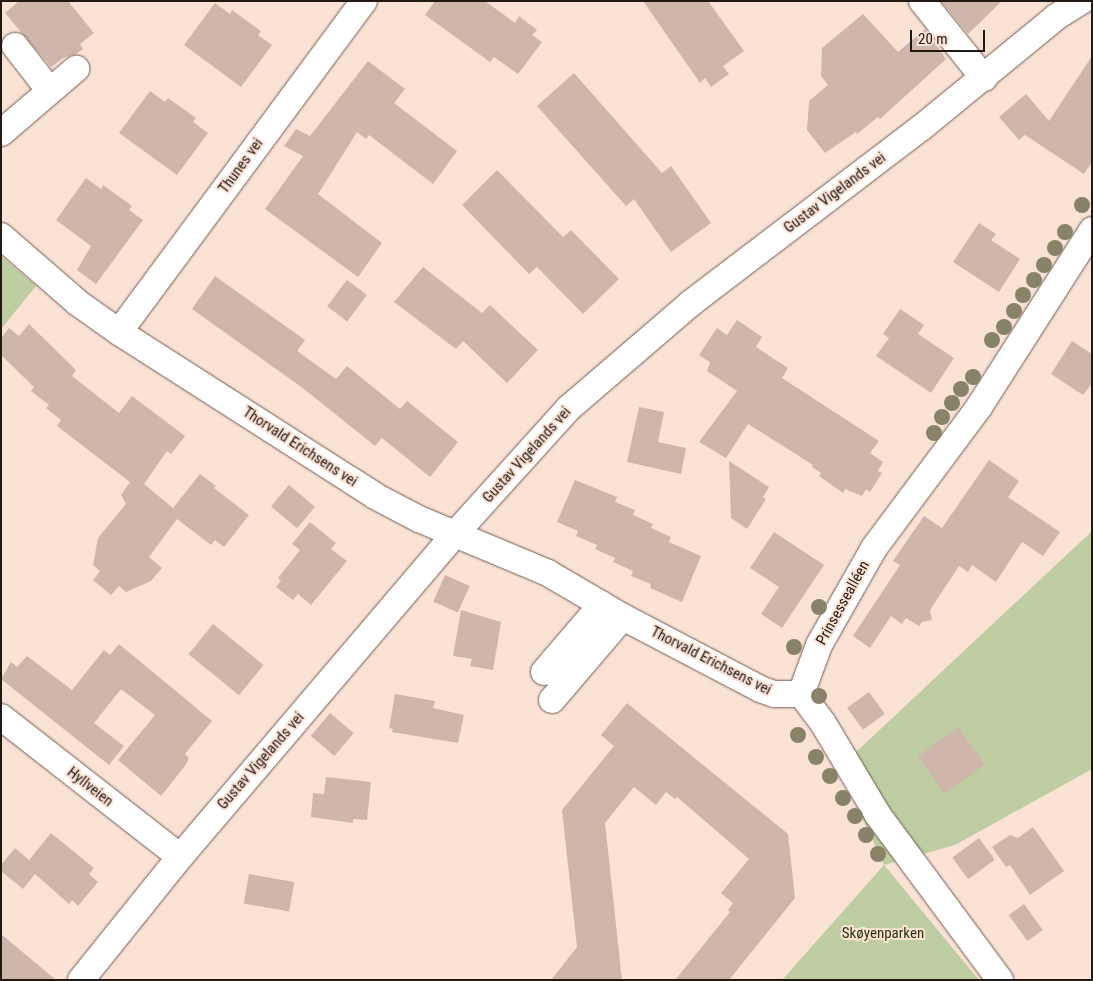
<!DOCTYPE html>
<meta charset="utf-8">
<style>
body{margin:0}
#map{position:relative;width:1093px;height:981px;overflow:hidden;background:#fae2d5;font-family:"Roboto Condensed",sans-serif}
div>[style]{position:absolute}
.green>*{inset:0;background:#bfcea2}
.building>*{inset:0;background:#ceb7aa;transform-origin:0 0}
.roads{filter:drop-shadow(0 0 1px #715c51) drop-shadow(0 0 1px #715c51)}
.minor>*{height:26px;margin:-13px;padding:0 13px;transform-origin:13px;border-radius:13px;background:#fff}
.trees>*{width:16px;height:16px;margin:-8px;border-radius:50%;background:#888368}
span{translate:-50% -50%;white-space:nowrap;text-align:center;line-height:1.15;-webkit-text-stroke:4px #fae2d5;paint-order:stroke}
.street-label{font-size:15px;color:#221915}
.park-label{font-size:15px;color:#2b360f}
.frame{position:absolute;inset:0;border:2px solid #221915;pointer-events:none}
.scale{position:absolute;left:910px;top:30px;width:75px;height:22px;box-sizing:border-box;border:2px solid #221915;border-top:0;padding-left:6px;font-size:15px;line-height:18px;white-space:nowrap;color:#221915;-webkit-text-stroke:4px #fae2d5;paint-order:stroke}
</style>
<div id="map">
<div class="green">
<i style="clip-path:polygon(1px 256px,36px 286px,1px 329px)"></i>
<i style="clip-path:polygon(1092px 531px,1092px 769px,955px 845px,884px 865px,979px 980px,782px 980px,884px 865px,839px 768px)"></i>
</div>
<div class="building">
<i style="clip-path:polygon(19px 1px,68px 1px,94px 33px,80px 44px,83px 49px,76px 54px,63px 58px,51px 67px,5px 13px)"></i>
<i style="clip-path:polygon(435px 1px,485px 1px,515px 23px,519px 16px,537px 30px,532px 35px,542px 42px,518px 74px,494px 57px,490px 62px,425px 15px)"></i>
<i style="clip-path:polygon(643px 1px,708px 1px,744px 51px,723px 66px,729px 74px,711px 87px,705px 78px,700px 83px)"></i>
<i style="clip-path:polygon(941px 1px,1002px 1px,968px 34px)"></i>
<i style="clip-path:polygon(215px 3px,230px 14px,232px 10px,261px 31px,258px 35px,272px 45px,241px 87px,184px 45px)"></i>
<i style="clip-path:polygon(863px 14px,898px 52px,925px 29px,946px 59px,880px 119px,878px 117px,857px 134px,856px 132px,825px 153px,807px 130px,809px 101px,828px 85px,821px 76px,822px 48px)"></i>
<i style="clip-path:polygon(1092px 56px,1092px 162px,1084px 174px,1025px 135px,1019px 140px,999px 117px,1026px 94px,1049px 121px)"></i>
<i style="clip-path:polygon(368px 61px,405px 89px,394px 103px,457px 151px,433px 184px,369px 135px,366px 139px,357px 132px,318px 194px,382px 243px,358px 277px,265px 209px,303px 156px,284px 146px,296px 129px,310px 136px)"></i>
<i style="clip-path:polygon(574px 73px,662px 173px,671px 166px,711px 223px,671px 252px,634px 199px,626px 206px,537px 106px)"></i>
<i style="clip-path:polygon(150px 91px,165px 102px,168px 98px,196px 118px,193px 122px,208px 133px,177px 175px,119px 133px)"></i>
<i style="clip-path:polygon(497px 170px,563px 237px,571px 230px,619px 279px,583px 314px,537px 267px,529px 274px,462px 205px)"></i>
<i style="clip-path:polygon(86px 178px,101px 189px,103px 185px,132px 206px,129px 210px,143px 220px,96px 284px,77px 270px,91px 246px,56px 220px)"></i>
<i style="clip-path:polygon(979px 223px,996px 234px,991px 240px,1020px 259px,999px 292px,953px 262px)"></i>
<i style="clip-path:polygon(423px 267px,482px 313px,490px 305px,538px 350px,507px 383px,463px 341px,456px 349px,394px 302px)"></i>
<i style="clip-path:polygon(215px 276px,305px 340px,297px 351px,336px 379px,347px 366px,400px 409px,407px 401px,458px 442px,430px 477px,382px 438px,375px 446px,304px 389px,192px 309px)"></i>
<i style="left:347px;top:280px;width:25px;height:33px;rotate:37deg"></i>
<i style="clip-path:polygon(900px 309px,924px 325px,918px 334px,954px 358px,931px 393px,876px 356px,889px 338px,883px 334px)"></i>
<i style="clip-path:polygon(737px 320px,762px 337px,756px 347px,788px 368px,782px 378px,879px 441px,870px 453px,883px 462px,878px 471px,882px 473px,870px 492px,866px 489px,862px 496px,845px 489px,843px 493px,819px 476px,821px 473px,812px 467px,813px 465px,748px 424px,726px 458px,699px 442px,737px 391px,707px 371px,710px 362px,699px 355px,717px 328px,727px 335px)"></i>
<i style="clip-path:polygon(29px 324px,76px 370px,72px 376px,119px 413px,132px 396px,185px 436px,171px 454px,167px 451px,144px 484px,173px 508px,200px 474px,216px 486px,214px 488px,249px 515px,224px 547px,215px 540px,211px 545px,177px 519px,149px 557px,162px 568px,151px 581px,126px 592px,119px 586px,111px 595px,93px 580px,100px 571px,93px 565px,98px 538px,126px 504px,121px 495px,130px 482px,57px 426px,61px 420px,46px 408px,49px 405px,31px 391px,34px 387px,1px 355px,1px 338px,9px 328px,19px 336px)"></i>
<i style="clip-path:polygon(1072px 341px,1092px 354px,1092px 383px,1083px 395px,1051px 374px)"></i>
<i style="clip-path:polygon(639px 407px,664px 412px,658px 442px,686px 448px,681px 474px,627px 462px)"></i>
<i style="clip-path:polygon(989px 460px,1019px 481px,1008px 497px,1060px 532px,1043px 556px,1022px 542px,996px 582px,972px 565px,968px 572px,959px 566px,930px 610px,932px 620px,922px 622px,919px 626px,906px 618px,902px 624px,891px 616px,870px 648px,853px 636px,900px 565px,893px 561px,924px 516px,942px 528px)"></i>
<i style="clip-path:polygon(729px 461px,769px 487px,763px 497px,766px 499px,747px 529px,731px 518px)"></i>
<i style="clip-path:polygon(575px 480px,617px 497px,615px 502px,635px 510px,633px 515px,653px 524px,651px 528px,671px 537px,669px 542px,701px 556px,682px 602px,650px 588px,651px 584px,631px 576px,633px 571px,613px 562px,615px 558px,595px 549px,597px 545px,576px 536px,578px 531px,557px 522px)"></i>
<i style="left:289px;top:485px;width:34px;height:28px;rotate:40deg"></i>
<i style="clip-path:polygon(310px 522px,336px 543px,331px 549px,347px 561px,311px 605px,298px 594px,293px 600px,276px 587px,281px 581px,278px 578px,300px 550px,292px 544px)"></i>
<i style="clip-path:polygon(774px 532px,824px 565px,782px 628px,761px 614px,779px 587px,750px 568px)"></i>
<i style="left:445px;top:575px;width:27px;height:29px;rotate:24deg"></i>
<i style="clip-path:polygon(461px 610px,501px 622px,493px 670px,470px 666px,472px 659px,453px 656px)"></i>
<i style="left:213px;top:624px;width:65px;height:39px;rotate:39deg"></i>
<i style="clip-path:polygon(119px 644px,212px 721px,185px 754px,189px 758px,185px 766px,161px 796px,118px 760px,155px 715px,121px 689px,94px 723px,124px 746px,109px 765px,1px 679px,11px 662px,17px 667px,27px 656px,72px 690px,104px 650px,110px 655px)"></i>
<i style="left:869px;top:692px;width:27px;height:27px;rotate:54deg"></i>
<i style="clip-path:polygon(395px 694px,435px 701px,433px 708px,464px 715px,458px 743px,392px 732px,393px 729px,389px 728px)"></i>
<i style="clip-path:polygon(627px 703px,788px 834px,795px 898px,729px 980px,675px 980px,730px 912px,728px 910px,733px 903px,721px 893px,749px 859px,677px 797px,675px 799px,666px 792px,656px 805px,634px 787px,605px 823px,622px 980px,551px 980px,577px 947px,562px 810px,614px 746px,601px 735px)"></i>
<i style="left:330px;top:713px;width:31px;height:30px;rotate:40deg"></i>
<i style="left:958px;top:727px;width:46px;height:50px;rotate:54deg"></i>
<i style="clip-path:polygon(326px 777px,371px 782px,367px 820px,353px 819px,353px 823px,311px 817px,313px 793px,324px 794px)"></i>
<i style="clip-path:polygon(1033px 827px,1064px 871px,1030px 895px,1010px 865px,1006px 867px,992px 847px,1010px 835px,1018px 838px)"></i>
<i style="clip-path:polygon(51px 833px,94px 868px,89px 874px,98px 882px,78px 906px,72px 900px,69px 904px,35px 874px,23px 889px,1px 871px,1px 865px,15px 848px,29px 860px)"></i>
<i style="left:979px;top:838px;width:27px;height:33px;rotate:54deg"></i>
<i style="left:249px;top:874px;width:46px;height:30px;rotate:10deg"></i>
<i style="left:1024px;top:904px;width:32px;height:19px;rotate:54deg"></i>
<i style="clip-path:polygon(1px 934px,56px 980px,1px 980px)"></i>
</div>
<div class="roads">
<div class="minor">
<i style="left:922px;top:1px;width:99px;rotate:51.2deg"></i>
<i style="left:15px;top:46px;width:57px;rotate:52.1deg"></i>
<i style="left:1px;top:133px;width:99px;rotate:-40.5deg"></i>
<i style="left:1px;top:236px;width:102px;rotate:41deg"></i>
<i style="left:78px;top:303px;width:50px;rotate:35.3deg"></i>
<i style="left:119px;top:332px;width:304px;rotate:32.6deg"></i>
<i style="left:375px;top:496px;width:50px;rotate:27.6deg"></i>
<i style="left:419px;top:519px;width:140px;rotate:22.7deg"></i>
<i style="left:548px;top:573px;width:87px;rotate:30.4deg"></i>
<i style="left:623px;top:617px;width:155px;rotate:27.7deg"></i>
<i style="left:760px;top:689px;width:15px;rotate:20deg"></i>
<i style="left:774px;top:694px;width:27px"></i>
<i style="left:119px;top:332px;width:412px;rotate:-53.5deg"></i>
<i style="left:544px;top:672px;width:89px;rotate:-49.5deg"></i>
<i style="left:552px;top:700px;width:109px;rotate:-49.5deg"></i>
<i style="left:1px;top:717px;width:227px;rotate:38deg"></i>
<i style="left:81px;top:980px;width:158px;rotate:-51.2deg"></i>
<i style="left:180px;top:857px;width:424px;rotate:-49.6deg"></i>
<i style="left:455px;top:534px;width:170px;rotate:-47.9deg"></i>
<i style="left:569px;top:408px;width:161px;rotate:-40.7deg"></i>
<i style="left:691px;top:303px;width:289px;rotate:-37.3deg"></i>
<i style="left:921px;top:128px;width:175px;rotate:-39.4deg"></i>
<i style="left:1056px;top:17px;width:31px;rotate:-32deg"></i>
<i style="left:1000px;top:980px;width:205px;rotate:-126.5deg"></i>
<i style="left:878px;top:815px;width:107px;rotate:-120.9deg"></i>
<i style="left:823px;top:723px;width:36px;rotate:-127deg"></i>
<i style="left:801px;top:694px;width:52px;rotate:-69.8deg"></i>
<i style="left:819px;top:645px;width:112px;rotate:-60.4deg"></i>
<i style="left:874px;top:548px;width:176px;rotate:-53.3deg"></i>
<i style="left:979px;top:407px;width:210px;rotate:-57.4deg"></i>
</div>
</div>
<div class="trees">
<i style="left:1082px;top:205px"></i>
<i style="left:1065px;top:232px"></i>
<i style="left:1055px;top:248px"></i>
<i style="left:1044px;top:265px"></i>
<i style="left:1034px;top:280px"></i>
<i style="left:1023px;top:295px"></i>
<i style="left:1014px;top:311px"></i>
<i style="left:1004px;top:327px"></i>
<i style="left:992px;top:340px"></i>
<i style="left:973px;top:377px"></i>
<i style="left:961px;top:389px"></i>
<i style="left:952px;top:403px"></i>
<i style="left:942px;top:417px"></i>
<i style="left:934px;top:433px"></i>
<i style="left:819px;top:607px"></i>
<i style="left:794px;top:647px"></i>
<i style="left:819px;top:696px"></i>
<i style="left:798px;top:735px"></i>
<i style="left:816px;top:757px"></i>
<i style="left:830px;top:776px"></i>
<i style="left:843px;top:798px"></i>
<i style="left:855px;top:816px"></i>
<i style="left:866px;top:835px"></i>
<i style="left:878px;top:854px"></i>
</div>
<div class="street-label">
<span style="left:241px;top:166px;rotate:-54deg">Thunes vei</span>
<span style="left:835px;top:193px;rotate:-37deg">Gustav Vigelands vei</span>
<span style="left:300px;top:447px;rotate:33deg">Thorvald Erichsens vei</span>
<span style="left:527px;top:455px;rotate:-48deg">Gustav Vigelands vei</span>
<span style="left:843px;top:603px;rotate:-61deg">Prinsessealléen</span>
<span style="left:711px;top:661px;rotate:27deg">Thorvald Erichsens vei</span>
<span style="left:261px;top:761px;rotate:-49deg">Gustav Vigelands vei</span>
<span style="left:90px;top:787px;rotate:38deg">Hyllveien</span>
</div>
<div class="park-label">
<span style="left:883px;top:934px">Skøyenparken</span>
</div>
<div class="frame"></div>
<div class="scale">20 m</div>
</div>
